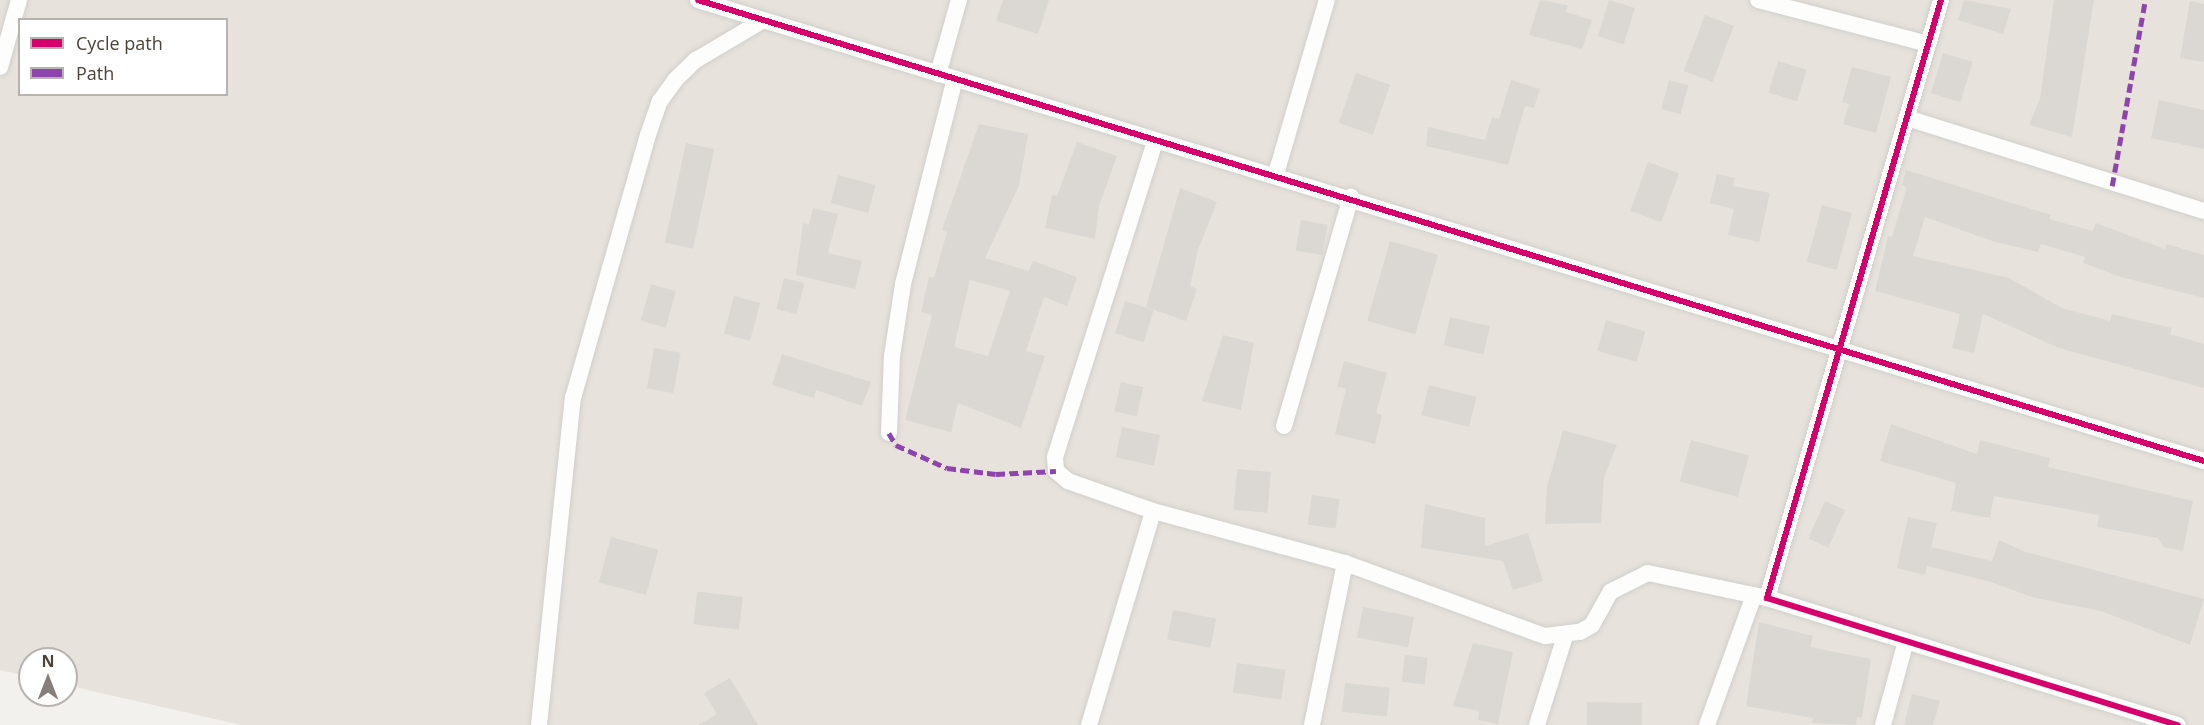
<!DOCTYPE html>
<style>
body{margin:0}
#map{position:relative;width:2204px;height:725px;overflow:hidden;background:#f3f1ee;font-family:"Open Sans",sans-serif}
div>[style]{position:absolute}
.residential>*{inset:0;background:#e7e2db}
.building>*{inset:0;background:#dbd8d4;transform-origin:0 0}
.roads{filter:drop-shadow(0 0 2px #d1cfcb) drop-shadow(0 0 2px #d1cfcb)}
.minor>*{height:16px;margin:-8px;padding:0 8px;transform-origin:8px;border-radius:8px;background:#fdfdfc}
.quiet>*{height:4.5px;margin-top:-2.25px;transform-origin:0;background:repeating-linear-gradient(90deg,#8e44ad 0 9px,transparent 0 13.5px)}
.cycleway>*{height:6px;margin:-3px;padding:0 3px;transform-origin:3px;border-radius:3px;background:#d6006c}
span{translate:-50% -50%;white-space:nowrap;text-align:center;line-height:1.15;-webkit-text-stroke:6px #fff;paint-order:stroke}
.legend{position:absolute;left:18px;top:18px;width:210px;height:78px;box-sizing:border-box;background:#fff;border:2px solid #b7b3af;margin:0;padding:8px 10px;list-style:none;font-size:18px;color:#4b4238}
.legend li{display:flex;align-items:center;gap:12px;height:30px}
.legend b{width:30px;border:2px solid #b7b3af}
.north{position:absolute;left:18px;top:647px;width:60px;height:60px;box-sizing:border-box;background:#fff;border:2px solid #b7b3af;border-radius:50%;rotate:0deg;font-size:16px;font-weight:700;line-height:24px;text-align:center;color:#4b4238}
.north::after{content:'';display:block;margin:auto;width:21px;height:27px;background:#867f78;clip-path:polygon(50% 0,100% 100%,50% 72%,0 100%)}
</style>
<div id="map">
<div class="residential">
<i style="clip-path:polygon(evenodd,0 0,2204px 0,2204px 725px,241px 725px,66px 685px,66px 659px,30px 659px,30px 677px,0 670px,0 0,20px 20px,226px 20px,226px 94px,20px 94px,20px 20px)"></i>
</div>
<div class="building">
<i style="clip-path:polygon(1003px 0,1049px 0,1038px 34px,996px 21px)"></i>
<i style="clip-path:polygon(1540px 0,1568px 5px,1566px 12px,1592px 20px,1582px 49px,1529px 35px)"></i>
<i style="left:1609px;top:0;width:27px;height:38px;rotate:17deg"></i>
<i style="clip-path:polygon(1964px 0,2011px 9px,2003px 34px,1958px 20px)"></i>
<i style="clip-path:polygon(2054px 0,2094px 0,2072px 137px,2029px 125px,2040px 99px)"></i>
<i style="clip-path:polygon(2190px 1px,2204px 4px,2204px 62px,2180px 58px)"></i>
<i style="left:1705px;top:15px;width:31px;height:60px;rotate:21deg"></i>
<i style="left:1943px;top:53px;width:31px;height:42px;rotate:17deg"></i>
<i style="left:1778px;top:61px;width:30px;height:33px;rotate:17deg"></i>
<i style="clip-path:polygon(1852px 67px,1891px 77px,1876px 133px,1843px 124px,1849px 104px,1842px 102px)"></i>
<i style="left:1356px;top:73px;width:36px;height:53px;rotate:19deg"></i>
<i style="clip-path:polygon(1511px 80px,1540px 89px,1534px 108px,1525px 106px,1508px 165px,1426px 146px,1428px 127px,1485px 140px,1492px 117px,1499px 119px)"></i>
<i style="left:1669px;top:80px;width:20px;height:30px;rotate:15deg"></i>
<i style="clip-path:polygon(2159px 100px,2204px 110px,2204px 149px,2151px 138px)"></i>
<i style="clip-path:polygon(evenodd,979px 124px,1028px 134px,1019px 186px,985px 258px,1029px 271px,1033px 261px,1077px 277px,1067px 306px,1044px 297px,1026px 351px,1045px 356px,1021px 428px,958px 403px,951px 432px,905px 420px,932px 315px,921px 312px,929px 277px,934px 278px,947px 232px,942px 230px,979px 124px,970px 280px,1010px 291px,988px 356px,954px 347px,970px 280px)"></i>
<i style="clip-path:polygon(1077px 142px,1117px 156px,1099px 206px,1095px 239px,1045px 228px,1052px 195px,1057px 196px)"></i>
<i style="left:686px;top:143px;width:29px;height:102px;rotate:12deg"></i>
<i style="left:1648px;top:162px;width:33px;height:52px;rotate:20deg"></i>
<i style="clip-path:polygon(1906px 170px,2051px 215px,2049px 219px,2093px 231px,2096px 223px,2165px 249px,2167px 244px,2204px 255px,2204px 298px,2121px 277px,2083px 263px,2085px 257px,2041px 244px,2038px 252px,1995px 242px,1925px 217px,1913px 256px,2009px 278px,2062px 308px,2110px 321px,2112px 314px,2172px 328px,2170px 334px,2204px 344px,2204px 388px,2059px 348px,1983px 314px,1974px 353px,1952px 348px,1960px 314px,1875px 291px,1888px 236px,1892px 237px,1907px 187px,1902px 185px)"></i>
<i style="clip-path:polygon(1717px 174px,1735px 178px,1733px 186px,1770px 193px,1759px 242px,1728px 235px,1734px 209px,1710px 203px)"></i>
<i style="left:838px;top:175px;width:39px;height:29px;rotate:15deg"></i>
<i style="clip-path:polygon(1180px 188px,1217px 202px,1198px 250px,1190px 286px,1197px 289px,1186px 321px,1146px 307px)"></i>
<i style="left:1822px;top:205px;width:31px;height:59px;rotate:15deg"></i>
<i style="clip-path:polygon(813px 208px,838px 214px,828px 253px,862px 261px,855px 289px,796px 275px,803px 223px,809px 225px)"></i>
<i style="left:1301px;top:220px;width:27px;height:31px;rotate:10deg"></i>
<i style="left:1390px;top:241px;width:50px;height:83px;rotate:16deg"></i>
<i style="left:784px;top:278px;width:21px;height:32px;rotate:14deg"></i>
<i style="left:651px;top:284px;width:26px;height:38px;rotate:16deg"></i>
<i style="left:734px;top:296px;width:27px;height:39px;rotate:15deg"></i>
<i style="left:1125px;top:301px;width:30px;height:34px;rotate:17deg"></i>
<i style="left:1450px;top:317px;width:41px;height:29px;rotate:13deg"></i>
<i style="left:1606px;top:320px;width:41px;height:32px;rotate:16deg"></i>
<i style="clip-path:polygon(1223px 335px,1254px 343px,1241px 410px,1202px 401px)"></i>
<i style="left:654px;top:348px;width:27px;height:41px;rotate:10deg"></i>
<i style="clip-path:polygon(782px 354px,871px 382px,862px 406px,816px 390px,814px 398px,772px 385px)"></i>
<i style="clip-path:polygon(1344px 361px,1387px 373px,1376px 413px,1382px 415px,1375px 444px,1335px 434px,1346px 389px,1337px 387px)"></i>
<i style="left:1121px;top:382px;width:23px;height:30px;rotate:13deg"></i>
<i style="left:1429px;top:385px;width:49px;height:31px;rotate:14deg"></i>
<i style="clip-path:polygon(1891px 424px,1977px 454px,1980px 440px,2050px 458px,2048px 467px,2193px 501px,2183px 551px,2164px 547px,2158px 538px,2097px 527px,2099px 515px,2040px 504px,1994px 496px,1990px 518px,1951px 511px,1956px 483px,1880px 461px)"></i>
<i style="left:1122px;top:427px;width:39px;height:31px;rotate:12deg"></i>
<i style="clip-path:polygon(1563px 430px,1617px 445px,1604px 477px,1601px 523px,1545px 524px,1547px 487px)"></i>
<i style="left:1691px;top:440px;width:60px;height:43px;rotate:15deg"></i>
<i style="left:1237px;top:469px;width:34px;height:41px;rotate:5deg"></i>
<i style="left:1312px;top:495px;width:28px;height:30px;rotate:8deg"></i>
<i style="left:1825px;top:501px;width:22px;height:41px;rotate:24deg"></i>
<i style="clip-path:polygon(1425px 504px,1485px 518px,1485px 546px,1528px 533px,1543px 581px,1513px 590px,1503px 561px,1421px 548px)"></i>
<i style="clip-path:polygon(1908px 517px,1937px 523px,1931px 547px,1992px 561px,1999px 540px,2026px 552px,2204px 599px,2190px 645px,2101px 611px,2035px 598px,1991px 582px,1927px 566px,1925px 575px,1897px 568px)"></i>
<i style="left:611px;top:537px;width:49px;height:47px;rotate:15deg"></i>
<i style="left:743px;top:597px;width:33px;height:46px;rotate:97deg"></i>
<i style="left:1363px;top:607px;width:52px;height:31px;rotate:11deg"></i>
<i style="left:1173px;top:610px;width:44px;height:30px;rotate:11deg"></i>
<i style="clip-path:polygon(1759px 622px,1813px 636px,1810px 647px,1871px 659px,1862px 718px,1857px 717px,1856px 725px,1812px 723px,1813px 718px,1746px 706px)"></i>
<i style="clip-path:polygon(1473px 643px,1513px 652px,1498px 724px,1478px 720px,1479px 711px,1453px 706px)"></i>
<i style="left:1405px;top:655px;width:23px;height:27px;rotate:7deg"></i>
<i style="left:1237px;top:663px;width:49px;height:30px;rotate:8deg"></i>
<i style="clip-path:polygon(730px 678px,758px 725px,698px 725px,717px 714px,704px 693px)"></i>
<i style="left:1345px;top:683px;width:45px;height:29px;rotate:6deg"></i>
<i style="clip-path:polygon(1912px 694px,1940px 701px,1933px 725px,1904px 725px)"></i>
<i style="left:1587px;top:702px;width:55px;height:23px;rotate:1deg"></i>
</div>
<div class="roads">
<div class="minor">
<i style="left:698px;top:0;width:1575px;rotate:17.02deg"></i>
<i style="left:1758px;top:0;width:176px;rotate:14.5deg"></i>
<i style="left:1941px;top:0;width:623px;rotate:106.22deg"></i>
<i style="left:1767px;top:598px;width:430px;rotate:17.2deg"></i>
<i style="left:0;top:67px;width:70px;rotate:-74.2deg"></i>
<i style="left:938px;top:74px;width:77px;rotate:-74.2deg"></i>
<i style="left:1907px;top:118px;width:311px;rotate:17.4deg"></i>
<i style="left:1276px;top:174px;width:181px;rotate:-73.7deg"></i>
<i style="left:1284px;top:426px;width:239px;rotate:-73.7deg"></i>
<i style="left:889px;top:433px;width:77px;rotate:-87.8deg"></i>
<i style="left:892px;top:356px;width:73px;rotate:-81.3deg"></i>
<i style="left:903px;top:284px;width:212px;rotate:-75.8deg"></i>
<i style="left:1153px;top:511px;width:199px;rotate:15.2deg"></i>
<i style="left:1345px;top:563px;width:213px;rotate:20.1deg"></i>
<i style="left:1545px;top:636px;width:35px;rotate:-7deg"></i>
<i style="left:1580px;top:632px;width:14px;rotate:-30deg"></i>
<i style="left:1592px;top:625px;width:38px;rotate:-61deg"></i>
<i style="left:1610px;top:592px;width:42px;rotate:-26.6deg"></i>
<i style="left:1648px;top:573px;width:122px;rotate:11.9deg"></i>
<i style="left:539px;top:725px;width:329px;rotate:-84.1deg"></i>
<i style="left:573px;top:398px;width:273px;rotate:-74.1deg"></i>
<i style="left:648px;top:135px;width:36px;rotate:-71deg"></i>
<i style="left:660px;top:101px;width:26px;rotate:-54deg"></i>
<i style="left:675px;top:80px;width:29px;rotate:-44deg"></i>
<i style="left:696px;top:60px;width:77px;rotate:-30.6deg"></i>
<i style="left:1089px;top:725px;width:223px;rotate:-73.3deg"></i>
<i style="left:1153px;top:511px;width:90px;rotate:-160.6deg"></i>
<i style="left:1068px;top:481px;width:16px;rotate:-140deg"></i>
<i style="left:1056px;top:471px;width:14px;rotate:-94deg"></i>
<i style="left:1055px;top:457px;width:331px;rotate:-72.4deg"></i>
<i style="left:1312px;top:725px;width:165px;rotate:-78.5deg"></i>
<i style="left:1537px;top:725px;width:93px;rotate:-72.5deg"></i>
<i style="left:1707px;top:725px;width:138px;rotate:-70.1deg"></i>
<i style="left:1883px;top:725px;width:87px;rotate:-74.7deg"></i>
</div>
</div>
<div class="quiet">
<i style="left:2112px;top:186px;width:189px;rotate:-79.9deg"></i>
<i style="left:889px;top:433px;width:14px;rotate:60deg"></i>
<i style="left:896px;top:445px;width:56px;rotate:24.3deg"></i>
<i style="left:947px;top:468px;width:49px;rotate:7deg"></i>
<i style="left:996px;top:474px;width:60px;rotate:-2.9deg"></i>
</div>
<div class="cycleway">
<i style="left:698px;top:0;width:1575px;rotate:17.02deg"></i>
<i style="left:1941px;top:0;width:623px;rotate:106.22deg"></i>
<i style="left:1767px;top:598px;width:430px;rotate:17.2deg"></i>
</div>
<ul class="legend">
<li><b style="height:8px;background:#d6006c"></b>Cycle path</li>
<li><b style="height:8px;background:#8e44ad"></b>Path</li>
</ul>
<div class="north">N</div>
</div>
